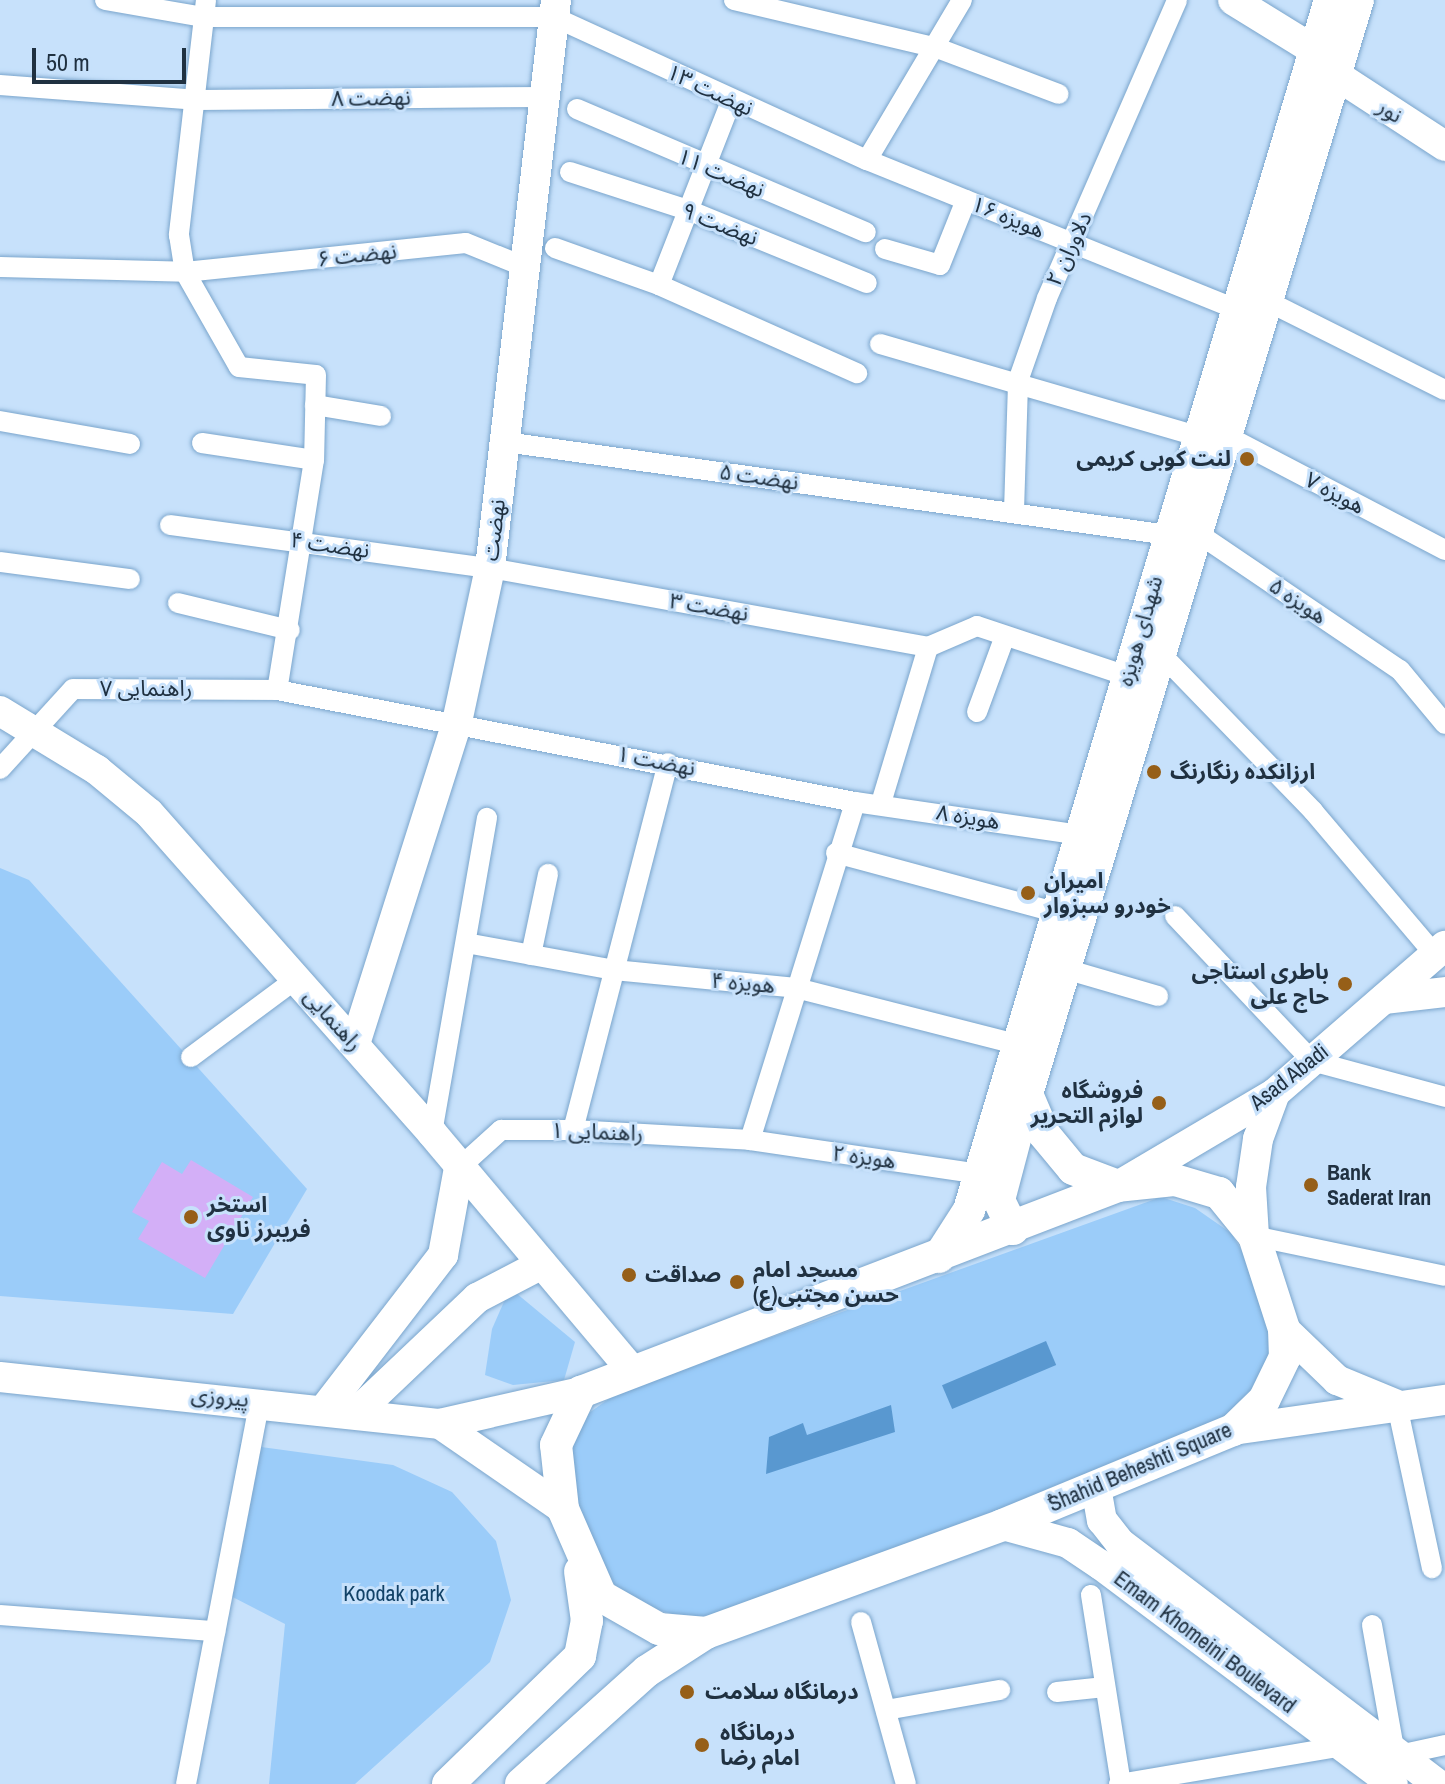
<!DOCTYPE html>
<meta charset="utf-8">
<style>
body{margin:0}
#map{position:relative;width:1445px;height:1784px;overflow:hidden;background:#c7e1fb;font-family:"Archivo Narrow","Noto Sans Arabic",sans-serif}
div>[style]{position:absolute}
.green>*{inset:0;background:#9bccf9}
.water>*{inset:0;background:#5998d0;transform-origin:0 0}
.building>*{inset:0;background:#d3aff7}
.roads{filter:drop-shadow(0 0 2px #7aa5cc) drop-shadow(0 0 2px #7aa5cc)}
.street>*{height:20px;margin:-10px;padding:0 10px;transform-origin:10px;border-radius:10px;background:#fff}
.secondary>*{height:30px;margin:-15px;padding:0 15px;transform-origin:15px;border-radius:15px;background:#fff}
.primary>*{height:32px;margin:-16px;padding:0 16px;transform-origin:16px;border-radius:16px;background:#fff}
.dots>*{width:22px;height:22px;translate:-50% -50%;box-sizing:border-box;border:4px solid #c7e1fb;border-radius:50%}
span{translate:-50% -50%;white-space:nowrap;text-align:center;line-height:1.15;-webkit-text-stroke:6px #c7e1fb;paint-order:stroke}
.street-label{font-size:22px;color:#203141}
.poi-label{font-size:22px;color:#203141;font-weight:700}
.right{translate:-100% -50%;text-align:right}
.left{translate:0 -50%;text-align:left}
.park-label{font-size:22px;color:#124267}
.scale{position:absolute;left:32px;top:48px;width:154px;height:36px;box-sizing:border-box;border:4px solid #203141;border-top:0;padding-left:10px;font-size:24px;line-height:28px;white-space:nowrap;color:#203141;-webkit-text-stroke:6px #c7e1fb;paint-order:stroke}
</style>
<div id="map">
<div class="green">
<i style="clip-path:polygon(0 868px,29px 880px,307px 1189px,233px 1314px,0 1296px)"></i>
<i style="clip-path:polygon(evenodd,1161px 1197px,1195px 1208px,1231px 1233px,1260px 1281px,1275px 1331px,1264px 1381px,1221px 1423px,734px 1614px,684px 1617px,628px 1602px,599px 1564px,571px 1489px,570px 1448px,589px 1413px,617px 1393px,1161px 1197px,890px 1406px,766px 1473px,803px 1424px,807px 1436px,890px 1406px)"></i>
<i style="clip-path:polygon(510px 1288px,575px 1342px,564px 1380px,513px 1385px,485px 1375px,492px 1329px)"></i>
<i style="clip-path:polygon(240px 1444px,393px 1465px,452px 1492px,496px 1541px,511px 1600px,490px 1662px,355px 1784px,269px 1784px,285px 1624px,217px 1589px)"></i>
</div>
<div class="water">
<i style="left:1046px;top:1341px;width:26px;height:113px;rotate:67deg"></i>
<i style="clip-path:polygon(891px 1405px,895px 1432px,766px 1474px,769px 1437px,803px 1423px,807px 1435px)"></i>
</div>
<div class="building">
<i style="clip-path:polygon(191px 1160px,253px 1197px,205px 1278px,138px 1239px,149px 1221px,132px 1212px,162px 1162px,182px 1174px)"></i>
</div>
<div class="roads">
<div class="street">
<i style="left:105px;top:0;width:99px;rotate:9.8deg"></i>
<i style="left:203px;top:17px;width:351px"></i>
<i style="left:554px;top:17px;width:344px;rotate:24.6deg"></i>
<i style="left:867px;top:160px;width:401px;rotate:22deg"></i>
<i style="left:206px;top:0;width:237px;rotate:96.6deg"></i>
<i style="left:179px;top:235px;width:37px;rotate:81deg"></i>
<i style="left:185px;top:272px;width:109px;rotate:60.4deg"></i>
<i style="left:239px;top:367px;width:77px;rotate:5.9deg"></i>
<i style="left:316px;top:375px;width:85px;rotate:91.3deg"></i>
<i style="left:314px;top:460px;width:233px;rotate:99.1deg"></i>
<i style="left:734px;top:0;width:209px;rotate:13.3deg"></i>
<i style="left:937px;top:48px;width:130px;rotate:20.7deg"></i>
<i style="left:0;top:85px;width:199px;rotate:4.3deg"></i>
<i style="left:198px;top:100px;width:347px;rotate:-0.5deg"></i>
<i style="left:577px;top:109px;width:314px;rotate:23.1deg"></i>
<i style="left:867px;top:160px;width:186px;rotate:-59.3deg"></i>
<i style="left:570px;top:172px;width:124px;rotate:17.9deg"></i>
<i style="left:688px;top:210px;width:193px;rotate:22.2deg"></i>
<i style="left:555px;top:248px;width:110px;rotate:19.6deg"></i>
<i style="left:659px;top:285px;width:217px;rotate:24deg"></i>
<i style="left:885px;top:249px;width:57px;rotate:16.2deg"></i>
<i style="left:940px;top:265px;width:70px;rotate:-68.2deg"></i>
<i style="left:0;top:267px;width:185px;rotate:1.5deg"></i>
<i style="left:185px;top:272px;width:282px;rotate:-5.9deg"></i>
<i style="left:466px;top:243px;width:64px;rotate:22.1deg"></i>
<i style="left:659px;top:285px;width:198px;rotate:-68.6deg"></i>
<i style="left:1265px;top:300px;width:201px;rotate:26.6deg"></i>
<i style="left:880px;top:344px;width:333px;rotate:16.2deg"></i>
<i style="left:315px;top:405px;width:67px;rotate:9.5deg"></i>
<i style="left:0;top:421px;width:132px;rotate:10deg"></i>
<i style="left:1225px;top:435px;width:248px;rotate:27.6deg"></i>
<i style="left:505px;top:442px;width:669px;rotate:7.98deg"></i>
<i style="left:202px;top:443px;width:113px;rotate:8.6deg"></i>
<i style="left:1014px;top:511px;width:130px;rotate:-88.2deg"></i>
<i style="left:1018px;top:381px;width:88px;rotate:-70.7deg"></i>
<i style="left:1047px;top:298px;width:325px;rotate:-66.4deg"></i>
<i style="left:170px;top:525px;width:323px;rotate:7.7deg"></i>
<i style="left:490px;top:568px;width:445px;rotate:10.2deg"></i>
<i style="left:1196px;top:532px;width:246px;rotate:34.1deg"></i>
<i style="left:1400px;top:670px;width:70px;rotate:50.2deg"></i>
<i style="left:0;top:562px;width:131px;rotate:7.5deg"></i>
<i style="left:178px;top:603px;width:115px;rotate:13.6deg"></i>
<i style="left:928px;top:647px;width:53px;rotate:-23.2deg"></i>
<i style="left:977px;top:626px;width:158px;rotate:18.4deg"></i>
<i style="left:1161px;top:654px;width:219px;rotate:45.9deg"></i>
<i style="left:1313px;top:811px;width:189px;rotate:49.7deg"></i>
<i style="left:977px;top:712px;width:81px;rotate:-69.8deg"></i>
<i style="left:0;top:769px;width:108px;rotate:-47.6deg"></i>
<i style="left:73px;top:689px;width:204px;rotate:0.3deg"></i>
<i style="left:277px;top:690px;width:589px;rotate:10.97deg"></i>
<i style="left:855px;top:802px;width:229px;rotate:8.3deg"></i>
<i style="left:881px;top:803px;width:163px;rotate:-73.2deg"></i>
<i style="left:836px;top:853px;width:226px;rotate:15.1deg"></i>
<i style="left:1175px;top:916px;width:199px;rotate:46.6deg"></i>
<i style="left:1312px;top:1061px;width:138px;rotate:15.1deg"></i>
<i style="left:466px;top:943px;width:150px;rotate:10.3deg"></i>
<i style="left:614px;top:970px;width:183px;rotate:5.6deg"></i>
<i style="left:796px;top:988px;width:227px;rotate:14.3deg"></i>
<i style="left:531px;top:955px;width:83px;rotate:-78.1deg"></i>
<i style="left:1065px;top:969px;width:97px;rotate:16.2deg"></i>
<i style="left:191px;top:1057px;width:131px;rotate:-36.6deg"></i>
<i style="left:573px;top:1130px;width:379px;rotate:-75.5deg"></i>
<i style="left:432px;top:1133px;width:320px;rotate:-80.1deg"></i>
<i style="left:750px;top:1140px;width:354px;rotate:-72.7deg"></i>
<i style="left:459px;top:1168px;width:57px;rotate:-42.1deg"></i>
<i style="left:501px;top:1130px;width:72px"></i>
<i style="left:573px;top:1130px;width:177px;rotate:3.2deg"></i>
<i style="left:750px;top:1140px;width:232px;rotate:8.4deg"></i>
<i style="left:1254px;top:1236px;width:195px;rotate:11.8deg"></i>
<i style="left:1397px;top:1405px;width:167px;rotate:77.9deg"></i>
<i style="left:1091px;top:1595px;width:191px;rotate:81deg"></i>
<i style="left:0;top:1615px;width:216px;rotate:4.3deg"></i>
<i style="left:861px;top:1622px;width:168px;rotate:74.5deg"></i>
<i style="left:1372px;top:1625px;width:126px;rotate:79.9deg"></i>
<i style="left:1057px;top:1692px;width:48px;rotate:-5.9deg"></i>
<i style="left:886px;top:1710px;width:116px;rotate:-10deg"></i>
<i style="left:1399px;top:1755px;width:47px;rotate:-12.3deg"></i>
<i style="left:186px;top:1784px;width:390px;rotate:-79.1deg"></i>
<i style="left:1119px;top:1784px;width:228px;rotate:-9.6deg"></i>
</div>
<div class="secondary">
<i style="left:1233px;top:0;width:95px;rotate:31.7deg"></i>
<i style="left:1336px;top:75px;width:130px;rotate:33.1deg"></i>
<i style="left:0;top:711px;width:114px;rotate:31.3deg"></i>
<i style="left:97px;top:770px;width:67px;rotate:39.6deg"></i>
<i style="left:149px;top:813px;width:427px;rotate:48.5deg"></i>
<i style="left:432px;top:1133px;width:309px;rotate:49.9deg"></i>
<i style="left:1384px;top:999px;width:61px;rotate:-6.5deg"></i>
<i style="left:355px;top:1044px;width:338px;rotate:-72.4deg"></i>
<i style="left:457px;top:722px;width:157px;rotate:-77.9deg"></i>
<i style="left:490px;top:568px;width:572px;rotate:-83.37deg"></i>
<i style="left:1118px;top:1186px;width:182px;rotate:-30.6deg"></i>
<i style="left:1275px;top:1093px;width:225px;rotate:-40.9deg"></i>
<i style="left:1254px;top:1236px;width:49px;rotate:-93.5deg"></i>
<i style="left:1251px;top:1187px;width:49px;rotate:-81.7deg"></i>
<i style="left:1258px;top:1139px;width:49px;rotate:-69.7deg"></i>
<i style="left:1284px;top:1329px;width:74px;rotate:43.9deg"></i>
<i style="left:1337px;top:1380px;width:63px;rotate:22.5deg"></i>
<i style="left:0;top:1377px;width:443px;rotate:6.1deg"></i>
<i style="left:440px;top:1424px;width:145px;rotate:-12.8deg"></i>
<i style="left:326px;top:1407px;width:192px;rotate:-52.4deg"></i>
<i style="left:443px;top:1255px;width:88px;rotate:-79.6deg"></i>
<i style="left:357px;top:1412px;width:166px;rotate:-43.5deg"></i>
<i style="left:477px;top:1298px;width:73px;rotate:-27.6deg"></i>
<i style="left:440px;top:1424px;width:150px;rotate:34.6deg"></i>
<i style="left:1233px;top:1430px;width:214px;rotate:-8.1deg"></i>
<i style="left:1096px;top:1487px;width:34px;rotate:80deg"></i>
<i style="left:1102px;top:1520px;width:29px;rotate:52deg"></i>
<i style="left:1120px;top:1543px;width:399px;rotate:37.2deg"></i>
<i style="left:1003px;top:1525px;width:67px;rotate:15.5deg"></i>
<i style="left:1068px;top:1543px;width:40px;rotate:34deg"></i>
<i style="left:1101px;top:1565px;width:365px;rotate:36.9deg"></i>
</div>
<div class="primary">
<i style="left:1027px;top:1094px;width:43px;rotate:67deg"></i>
<i style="left:1044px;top:1134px;width:45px;rotate:50.4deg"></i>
<i style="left:1073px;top:1169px;width:48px;rotate:20.7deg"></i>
<i style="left:1175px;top:1180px;width:46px;rotate:16.5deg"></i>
<i style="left:1219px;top:1193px;width:55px;rotate:50.9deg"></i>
<i style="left:1254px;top:1236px;width:98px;rotate:72.1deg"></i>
<i style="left:1284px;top:1329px;width:28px;rotate:88deg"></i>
<i style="left:1285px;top:1357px;width:48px;rotate:116deg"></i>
<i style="left:1264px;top:1400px;width:43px;rotate:135.9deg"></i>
<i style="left:1233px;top:1430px;width:249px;rotate:157.6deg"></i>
<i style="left:1003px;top:1525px;width:316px;rotate:160deg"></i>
<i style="left:706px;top:1633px;width:47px;rotate:-175.1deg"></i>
<i style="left:659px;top:1629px;width:67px;rotate:-150.4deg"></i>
<i style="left:601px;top:1596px;width:95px;rotate:-113.6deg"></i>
<i style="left:563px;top:1509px;width:64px;rotate:-96.2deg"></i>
<i style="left:556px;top:1445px;width:59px;rotate:-64.7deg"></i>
<i style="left:581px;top:1392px;width:575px;rotate:-20.99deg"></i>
<i style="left:1118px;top:1186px;width:57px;rotate:-6deg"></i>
<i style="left:1013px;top:1229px;width:32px;rotate:-116deg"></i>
<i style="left:999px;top:1200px;width:110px;rotate:-75.2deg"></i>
<i style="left:1027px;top:1094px;width:1143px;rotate:-73.17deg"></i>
<i style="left:939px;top:1257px;width:56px;rotate:-57.4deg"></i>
<i style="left:969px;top:1210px;width:1263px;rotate:-73.39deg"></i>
<i style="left:448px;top:1784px;width:184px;rotate:-44.1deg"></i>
<i style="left:580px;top:1656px;width:36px;rotate:-79deg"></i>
<i style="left:587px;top:1621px;width:50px;rotate:-98deg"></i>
<i style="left:521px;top:1784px;width:169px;rotate:-41.9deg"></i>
<i style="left:647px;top:1671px;width:70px;rotate:-32.8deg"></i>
</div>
</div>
<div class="dots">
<i style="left:1247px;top:459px;background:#965f18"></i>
<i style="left:1154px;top:772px;background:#965f18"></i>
<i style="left:1028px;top:893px;background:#965f18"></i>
<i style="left:1345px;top:984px;background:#965f18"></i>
<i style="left:1159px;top:1103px;background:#965f18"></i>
<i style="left:1311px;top:1185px;background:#965f18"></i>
<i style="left:191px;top:1217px;background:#965f18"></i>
<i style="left:629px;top:1275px;background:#965f18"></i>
<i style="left:737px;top:1282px;background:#965f18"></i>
<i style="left:687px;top:1692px;background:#965f18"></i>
<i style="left:702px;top:1745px;background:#965f18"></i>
</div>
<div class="street-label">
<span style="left:710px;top:90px;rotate:25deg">نهضت ۱۳</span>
<span style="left:371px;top:98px;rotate:-1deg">نهضت ۸</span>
<span style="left:1390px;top:111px;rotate:33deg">نور</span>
<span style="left:721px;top:173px;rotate:23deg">نهضت ۱۱</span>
<span style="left:1008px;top:217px;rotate:22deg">هویزه ۱۶</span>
<span style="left:720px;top:224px;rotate:22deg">نهضت ۹</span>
<span style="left:1069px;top:249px;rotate:-65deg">دلاوران ۲</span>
<span style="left:357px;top:255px;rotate:-6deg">نهضت ۶</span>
<span style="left:759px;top:477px;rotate:8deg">نهضت ۵</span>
<span style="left:1335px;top:493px;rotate:28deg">هویزه ۷</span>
<span style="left:494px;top:530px;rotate:-83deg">نهضت</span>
<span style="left:330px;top:545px;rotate:8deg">نهضت ۴</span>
<span style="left:1298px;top:601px;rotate:34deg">هویزه ۵</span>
<span style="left:709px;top:607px;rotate:10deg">نهضت ۳</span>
<span style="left:1140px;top:631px;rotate:-74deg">شهدای هویزه</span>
<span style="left:146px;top:689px">راهنمایی ۷</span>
<span style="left:656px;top:761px;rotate:11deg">نهضت ۱</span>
<span style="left:968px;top:817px;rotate:9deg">هویزه ۸</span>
<span style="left:743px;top:983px;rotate:5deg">هویزه ۴</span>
<span style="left:333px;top:1020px;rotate:48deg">راهنمایی</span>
<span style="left:1289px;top:1077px;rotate:-38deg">Asad Abadi</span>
<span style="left:597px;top:1132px;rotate:2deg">راهنمایی ۱</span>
<span style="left:864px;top:1157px;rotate:8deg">هویزه ۲</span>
<span style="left:220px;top:1397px;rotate:5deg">پیروزی</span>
<span style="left:1140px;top:1467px;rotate:-23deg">ُShahid Beheshti Square</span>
<span style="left:1205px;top:1642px;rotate:37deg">Emam Khomeini Boulevard</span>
</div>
<div class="poi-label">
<span class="right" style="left:1231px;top:459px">لنت کوبی کریمی</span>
<span class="left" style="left:1170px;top:772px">ارزانکده رنگارنگ</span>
<span class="left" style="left:1044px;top:893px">امیران<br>خودرو سبزوار</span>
<span class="right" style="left:1329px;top:984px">باطری استاجی<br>حاج علی</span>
<span class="right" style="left:1143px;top:1103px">فروشگاه<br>لوازم التحریر</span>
<span class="left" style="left:1327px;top:1185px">Bank<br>Saderat Iran</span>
<span class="left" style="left:207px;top:1217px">استخر<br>فریبرز ناوی</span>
<span class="left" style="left:753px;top:1282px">مسجد امام<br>حسن مجتبی(ع)</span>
<span class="left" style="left:645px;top:1275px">صداقت</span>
<span class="left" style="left:705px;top:1692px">درمانگاه سلامت</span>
<span class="left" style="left:720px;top:1745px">درمانگاه<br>امام رضا</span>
</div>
<div class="park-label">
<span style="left:394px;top:1594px">Koodak park</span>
</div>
<div class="scale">50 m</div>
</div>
